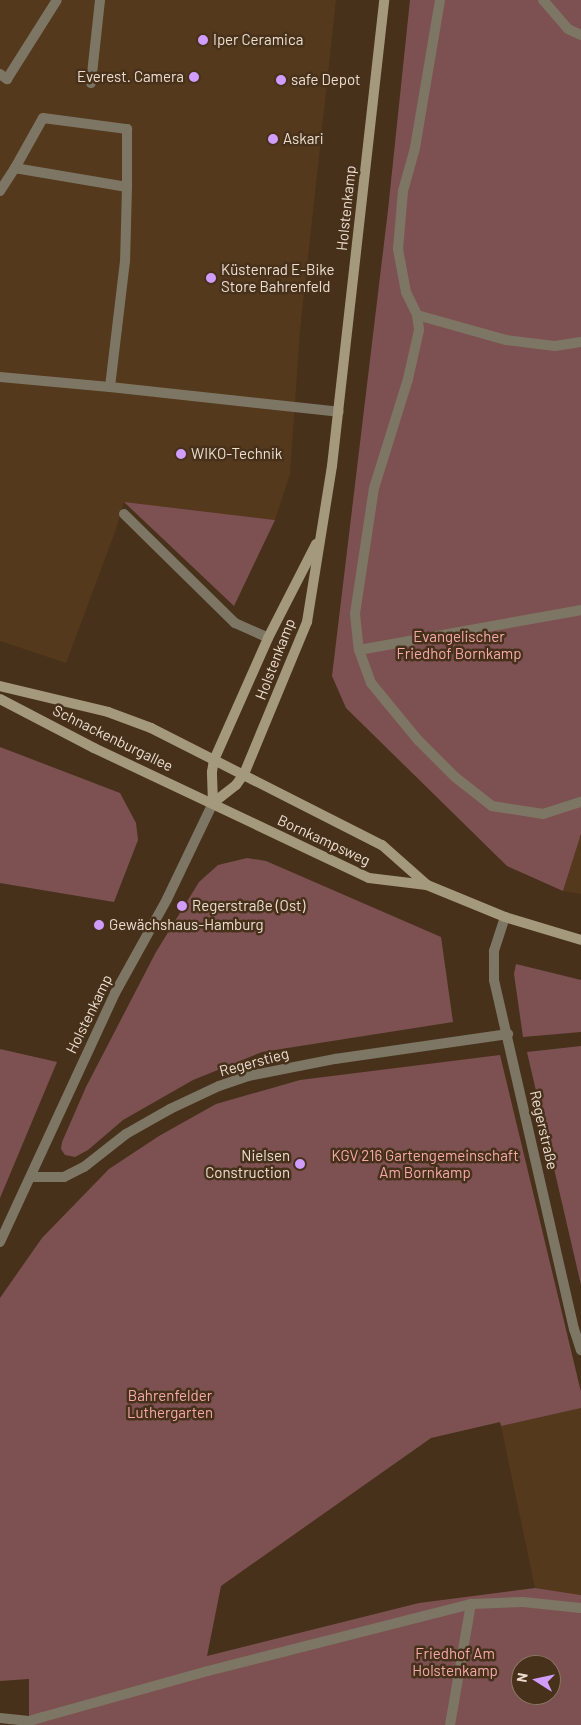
<!DOCTYPE html>
<meta charset="utf-8">
<style>
body{margin:0}
#map{position:relative;width:581px;height:1725px;overflow:hidden;background:#47311b;font-family:Barlow,sans-serif}
div>[style]{position:absolute}
.built>*{inset:0;background:#54391d}
.green>*{inset:0;background:#7d5152}
.service>*{height:10px;margin:-5px;padding:0 5px;transform-origin:5px;border-radius:5px;background:#7d7664}
.minor>*{height:10px;margin:-5px;padding:0 5px;transform-origin:5px;border-radius:5px;background:#7d7664}
.secondary>*{height:10px;margin:-5px;padding:0 5px;transform-origin:5px;border-radius:5px;background:#a5997d}
.dots>*{width:14px;height:14px;translate:-50% -50%;box-sizing:border-box;border:2px solid #47311b;border-radius:50%}
span{translate:-50% -50%;white-space:nowrap;text-align:center;line-height:1.15;-webkit-text-stroke:5px #47311b;paint-order:stroke}
.poi-label{font-size:15px;color:#edded1}
.left{translate:0 -50%;text-align:left}
.right{translate:-100% -50%;text-align:right}
.street-label{font-size:15px;color:#edded1}
.park-label{font-size:15px;color:#f6a9ab}
.north{position:absolute;left:511px;top:1655px;width:50px;height:50px;box-sizing:border-box;background:#47311b;border:1px solid #897664;border-radius:50%;rotate:280deg;font-size:14px;font-weight:700;line-height:20px;text-align:center;color:#edded1}
.north::after{content:'';display:block;margin:auto;width:18px;height:22px;background:#d09dff;clip-path:polygon(50% 0,100% 100%,50% 72%,0 100%)}
</style>
<div id="map">
<div class="built">
<i style="clip-path:polygon(0 0,336px 0,300px 331px,290px 474px,275px 520px,124px 502px,116px 529px,66px 663px,0 641px)"></i>
<i style="clip-path:polygon(581px 834px,581px 894px,563px 891px)"></i>
<i style="clip-path:polygon(581px 1408px,581px 1595px,535px 1588px,501px 1426px)"></i>
</div>
<div class="green">
<i style="clip-path:polygon(410px 0,581px 0,581px 834px,563px 891px,507px 866px,346px 708px,332px 676px,388px 210px)"></i>
<i style="clip-path:polygon(124px 502px,275px 520px,234px 606px)"></i>
<i style="clip-path:polygon(0 747px,120px 793px,136px 823px,138px 840px,114px 902px,0 883px)"></i>
<i style="clip-path:polygon(247px 858px,266px 861px,441px 937px,453px 1022px,262px 1052px,193px 1080px,123px 1120px,88px 1150px,75px 1157px,65px 1155px,61px 1149px,62px 1142px,86px 1087px,156px 952px,199px 882px,218px 865px)"></i>
<i style="clip-path:polygon(516px 964px,581px 980px,581px 1032px,523px 1037px,514px 974px)"></i>
<i style="clip-path:polygon(581px 1046px,581px 1285px,527px 1052px)"></i>
<i style="clip-path:polygon(0 1049px,57px 1062px,0 1198px)"></i>
<i style="clip-path:polygon(evenodd,500px 1055px,581px 1392px,581px 1408px,501px 1426px,500px 1422px,431px 1438px,221px 1586px,207px 1656px,419px 1603px,535px 1588px,581px 1595px,581px 1725px,29px 1725px,29px 1679px,0 1681px,0 1298px,42px 1238px,109px 1169px,159px 1136px,216px 1104px,300px 1080px,500px 1055px,521px 1665px,551px 1665px,551px 1695px,521px 1695px,521px 1665px)"></i>
</div>
<div class="service">
<i style="left:440px;top:0;width:150px;rotate:99.6deg"></i>
<i style="left:415px;top:148px;width:45px;rotate:105.6deg"></i>
<i style="left:403px;top:191px;width:58px;rotate:94.9deg"></i>
<i style="left:398px;top:249px;width:44px;rotate:79.5deg"></i>
<i style="left:406px;top:292px;width:25px;rotate:64deg"></i>
<i style="left:417px;top:315px;width:15px;rotate:82deg"></i>
<i style="left:419px;top:330px;width:50px;rotate:102.7deg"></i>
<i style="left:408px;top:379px;width:114px;rotate:107.3deg"></i>
<i style="left:374px;top:488px;width:127px;rotate:98.6deg"></i>
<i style="left:355px;top:614px;width:36px;rotate:84deg"></i>
<i style="left:359px;top:650px;width:35px;rotate:70deg"></i>
<i style="left:371px;top:683px;width:74px;rotate:50.5deg"></i>
<i style="left:418px;top:740px;width:52px;rotate:45deg"></i>
<i style="left:455px;top:777px;width:47px;rotate:38.1deg"></i>
<i style="left:492px;top:806px;width:52px;rotate:8.9deg"></i>
<i style="left:543px;top:814px;width:40px;rotate:-18deg"></i>
<i style="left:543px;top:0;width:38px;rotate:49deg"></i>
<i style="left:568px;top:29px;width:14px;rotate:25deg"></i>
<i style="left:0;top:74px;width:9px;rotate:36deg"></i>
<i style="left:7px;top:79px;width:93px;rotate:-57.7deg"></i>
<i style="left:91px;top:83px;width:83px;rotate:-83.8deg"></i>
<i style="left:127px;top:187px;width:114px;rotate:-170.4deg"></i>
<i style="left:15px;top:168px;width:57px;rotate:-60.8deg"></i>
<i style="left:43px;top:118px;width:85px;rotate:7.5deg"></i>
<i style="left:127px;top:129px;width:58px;rotate:90deg"></i>
<i style="left:127px;top:187px;width:74px;rotate:91.5deg"></i>
<i style="left:125px;top:261px;width:127px;rotate:96.8deg"></i>
<i style="left:110px;top:387px;width:230px;rotate:6.2deg"></i>
<i style="left:0;top:191px;width:27px;rotate:-57deg"></i>
<i style="left:417px;top:315px;width:92px;rotate:15.7deg"></i>
<i style="left:506px;top:340px;width:49px;rotate:7deg"></i>
<i style="left:555px;top:346px;width:26px;rotate:-9deg"></i>
<i style="left:0;top:377px;width:110px;rotate:5.2deg"></i>
<i style="left:124px;top:514px;width:156px;rotate:44.5deg"></i>
<i style="left:235px;top:623px;width:36px;rotate:24deg"></i>
<i style="left:359px;top:650px;width:226px;rotate:-10.2deg"></i>
<i style="left:0;top:1718px;width:29px;rotate:6deg"></i>
<i style="left:29px;top:1721px;width:15px;rotate:-16deg"></i>
<i style="left:43px;top:1717px;width:171px;rotate:-15.6deg"></i>
<i style="left:208px;top:1671px;width:271px;rotate:-14.3deg"></i>
<i style="left:471px;top:1604px;width:52px;rotate:-2.2deg"></i>
<i style="left:523px;top:1602px;width:58px;rotate:5.9deg"></i>
<i style="left:450px;top:1725px;width:123px;rotate:-80.2deg"></i>
</div>
<div class="minor">
<i style="left:505px;top:917px;width:36px;rotate:108deg"></i>
<i style="left:494px;top:951px;width:29px;rotate:90deg"></i>
<i style="left:494px;top:980px;width:358px;rotate:77.1deg"></i>
<i style="left:574px;top:1329px;width:22px;rotate:72deg"></i>
<i style="left:31px;top:1177px;width:33px"></i>
<i style="left:64px;top:1177px;width:22px;rotate:-27deg"></i>
<i style="left:84px;top:1167px;width:53px;rotate:-38.2deg"></i>
<i style="left:126px;top:1134px;width:51px;rotate:-29.6deg"></i>
<i style="left:170px;top:1109px;width:54px;rotate:-25.1deg"></i>
<i style="left:219px;top:1086px;width:31px;rotate:-19deg"></i>
<i style="left:248px;top:1076px;width:89px;rotate:-11.1deg"></i>
<i style="left:335px;top:1059px;width:175px;rotate:-8.2deg"></i>
<i style="left:0;top:1242px;width:274px;rotate:-65.2deg"></i>
<i style="left:115px;top:993px;width:107px;rotate:-61deg"></i>
<i style="left:167px;top:899px;width:106px;rotate:-64.4deg"></i>
</div>
<div class="secondary">
<i style="left:0;top:686px;width:111px;rotate:13.5deg"></i>
<i style="left:108px;top:712px;width:46px;rotate:20.4deg"></i>
<i style="left:151px;top:728px;width:259px;rotate:26.9deg"></i>
<i style="left:382px;top:845px;width:60px;rotate:41.6deg"></i>
<i style="left:0;top:699px;width:106px;rotate:27.5deg"></i>
<i style="left:94px;top:748px;width:304px;rotate:25.3deg"></i>
<i style="left:369px;top:878px;width:58px;rotate:6.9deg"></i>
<i style="left:427px;top:885px;width:84px;rotate:22.3deg"></i>
<i style="left:505px;top:917px;width:79px;rotate:16.8deg"></i>
<i style="left:213px;top:803px;width:29px;rotate:-38deg"></i>
<i style="left:236px;top:785px;width:14px;rotate:-54deg"></i>
<i style="left:244px;top:774px;width:165px;rotate:-67.5deg"></i>
<i style="left:307px;top:622px;width:158px;rotate:-80.9deg"></i>
<i style="left:332px;top:466px;width:469px;rotate:-83.6deg"></i>
<i style="left:213px;top:803px;width:31px;rotate:-92deg"></i>
<i style="left:212px;top:772px;width:12px;rotate:-81deg"></i>
<i style="left:214px;top:760px;width:133px;rotate:-66.1deg"></i>
<i style="left:268px;top:638px;width:106px;rotate:-62.9deg"></i>
</div>
<div class="dots">
<i style="left:203px;top:40px;background:#d09dff"></i>
<i style="left:194px;top:77px;background:#d09dff"></i>
<i style="left:281px;top:80px;background:#d09dff"></i>
<i style="left:273px;top:139px;background:#d09dff"></i>
<i style="left:211px;top:278px;background:#d09dff"></i>
<i style="left:181px;top:454px;background:#d09dff"></i>
<i style="left:182px;top:906px;background:#d09dff"></i>
<i style="left:99px;top:925px;background:#d09dff"></i>
<i style="left:300px;top:1164px;background:#d09dff"></i>
</div>
<div class="poi-label">
<span class="left" style="left:213px;top:40px">Iper Ceramica</span>
<span class="right" style="left:184px;top:77px">Everest. Camera</span>
<span class="left" style="left:291px;top:80px">safe Depot</span>
<span class="left" style="left:283px;top:139px">Askari</span>
<span class="left" style="left:221px;top:278px">Küstenrad E-Bike<br>Store Bahrenfeld</span>
<span class="left" style="left:191px;top:454px">WIKO-Technik</span>
<span class="left" style="left:192px;top:906px">Regerstraße (Ost)</span>
<span class="left" style="left:109px;top:925px">Gewächshaus-Hamburg</span>
<span class="right" style="left:290px;top:1164px">Nielsen<br>Construction</span>
</div>
<div class="street-label">
<span style="left:346px;top:208px;rotate:-84deg">Holstenkamp</span>
<span style="left:275px;top:659px;rotate:-69deg">Holstenkamp</span>
<span style="left:113px;top:738px;rotate:26deg">Schnackenburgallee</span>
<span style="left:324px;top:840px;rotate:25deg">Bornkampsweg</span>
<span style="left:89px;top:1014px;rotate:-64deg">Holstenkamp</span>
<span style="left:254px;top:1062px;rotate:-15deg">Regerstieg</span>
<span style="left:544px;top:1130px;rotate:77deg">Regerstraße</span>
</div>
<div class="park-label">
<span style="left:459px;top:645px">Evangelischer<br>Friedhof Bornkamp</span>
<span style="left:425px;top:1164px">KGV 216 Gartengemeinschaft<br>Am Bornkamp</span>
<span style="left:170px;top:1404px">Bahrenfelder<br>Luthergarten</span>
<span style="left:455px;top:1662px">Friedhof Am<br>Holstenkamp</span>
</div>
<div class="north">N</div>
</div>
